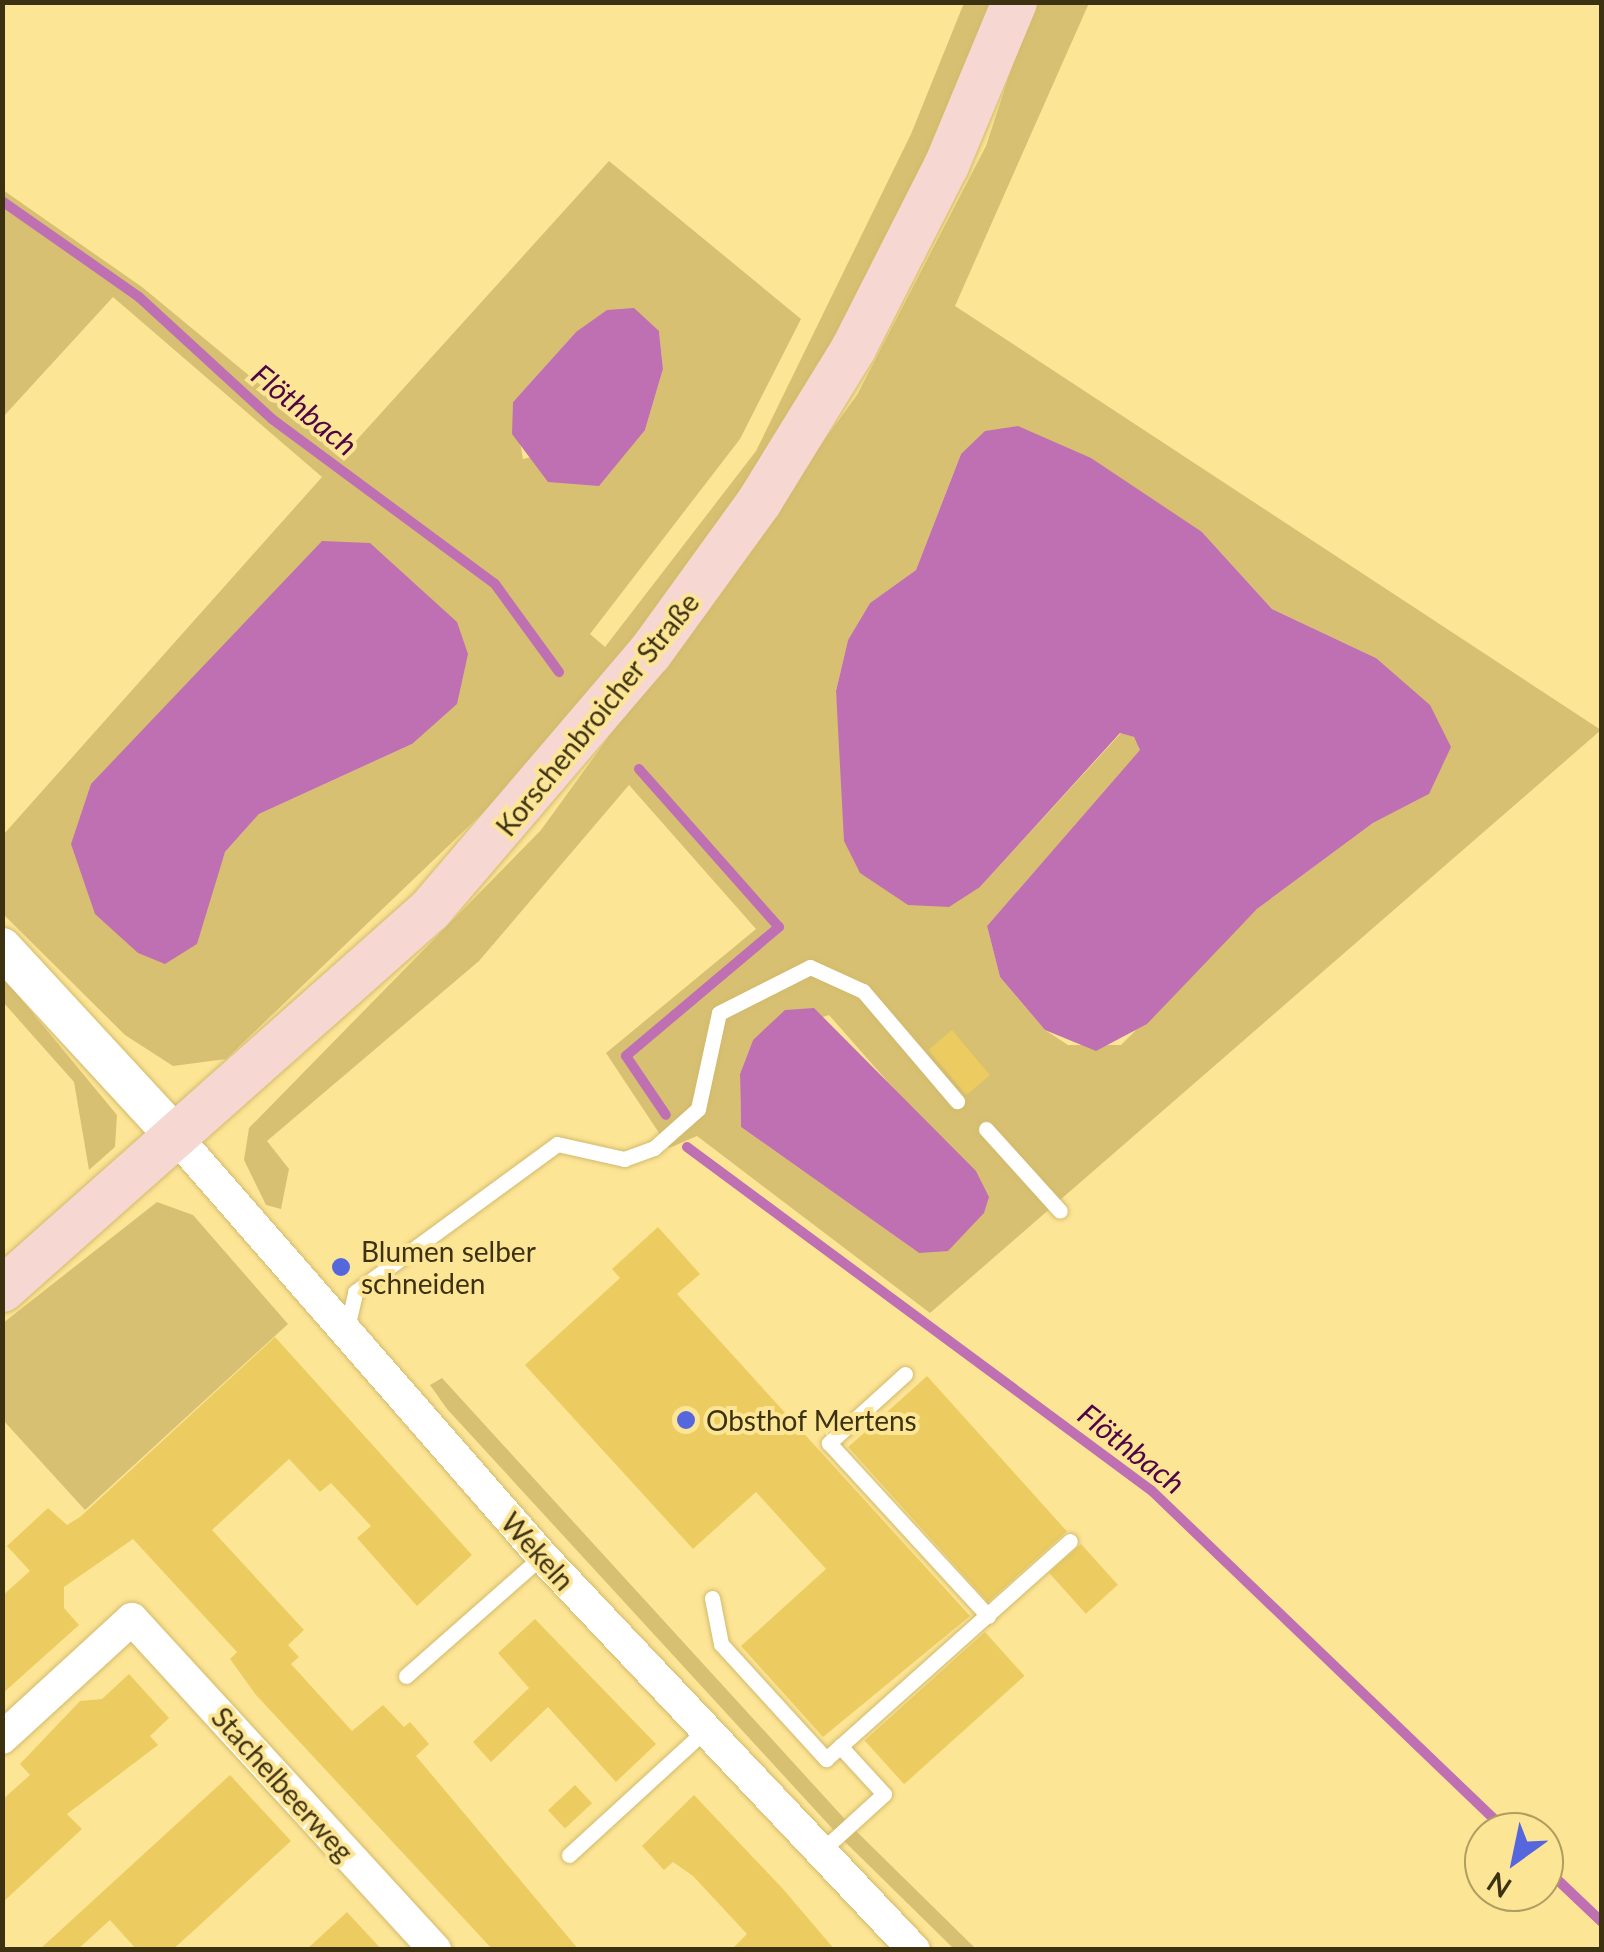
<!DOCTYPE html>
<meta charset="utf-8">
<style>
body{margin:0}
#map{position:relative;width:1604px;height:1952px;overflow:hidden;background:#fde596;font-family:Lato,sans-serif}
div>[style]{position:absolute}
.green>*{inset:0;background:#d8c072}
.water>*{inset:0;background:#bf70b2}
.stream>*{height:10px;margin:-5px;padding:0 5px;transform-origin:5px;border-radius:5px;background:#bf70b2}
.building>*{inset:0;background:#eccc61;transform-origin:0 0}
.roads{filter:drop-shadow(0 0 2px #d2ba6c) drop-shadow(0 0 2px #d2ba6c)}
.service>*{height:15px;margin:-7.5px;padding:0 7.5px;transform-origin:7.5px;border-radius:7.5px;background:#fff}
.minor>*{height:32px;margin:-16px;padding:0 16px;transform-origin:16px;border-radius:16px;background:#fff}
.tertiary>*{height:40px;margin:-20px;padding:0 20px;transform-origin:20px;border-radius:20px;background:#fff}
.secondary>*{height:45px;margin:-22.5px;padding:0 22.5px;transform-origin:22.5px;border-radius:22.5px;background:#f6d7d1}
.dots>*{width:28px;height:28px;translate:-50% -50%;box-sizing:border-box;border:5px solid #fde596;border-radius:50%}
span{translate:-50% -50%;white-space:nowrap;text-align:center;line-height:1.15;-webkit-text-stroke:8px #fde596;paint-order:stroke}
.street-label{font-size:28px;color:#3c3211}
.poi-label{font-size:28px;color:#3c3211}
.left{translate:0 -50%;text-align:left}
.water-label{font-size:30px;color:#500448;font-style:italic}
.frame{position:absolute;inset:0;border:5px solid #3c3211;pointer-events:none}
.north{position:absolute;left:1464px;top:1812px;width:100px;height:100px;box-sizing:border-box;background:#fde596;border:2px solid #b09d61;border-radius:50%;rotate:213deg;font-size:28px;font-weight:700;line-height:40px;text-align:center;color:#3c3211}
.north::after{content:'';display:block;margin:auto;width:35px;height:45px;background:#5666dd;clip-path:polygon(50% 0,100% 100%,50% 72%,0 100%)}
</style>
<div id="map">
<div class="green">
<i style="clip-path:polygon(evenodd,964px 3px,995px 3px,942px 140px,769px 466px,626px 652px,514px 783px,226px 1059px,173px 1066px,125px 1035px,3px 914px,3px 835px,322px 477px,113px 297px,3px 417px,3px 190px,142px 287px,344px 454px,609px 161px,801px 319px,740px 439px,590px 634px,605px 647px,756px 451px,911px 134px,964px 3px,659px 331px,663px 369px,645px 430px,523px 459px,513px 402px,576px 332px,659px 331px,964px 3px,322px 542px,412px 744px,259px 814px,225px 852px,211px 886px,322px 542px)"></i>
<i style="clip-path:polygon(evenodd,1033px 3px,1089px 3px,955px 306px,1601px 730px,930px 1313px,697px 1136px,669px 1148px,606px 1053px,756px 929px,629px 785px,479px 961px,267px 1141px,289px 1169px,281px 1209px,266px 1205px,244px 1160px,249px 1128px,541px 830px,857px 395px,986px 146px,1033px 3px,961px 454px,1202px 532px,1272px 609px,1376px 658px,1429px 794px,1373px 823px,1257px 909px,1121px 1045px,1068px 1045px,1045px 1030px,1000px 977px,987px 926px,1141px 750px,1134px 737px,1121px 733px,980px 887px,841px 744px,836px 691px,848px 640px,870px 603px,916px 570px,961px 454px,1033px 3px,829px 1015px,989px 1197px,919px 1253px,741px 1127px,740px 1074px,753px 1040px,829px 1015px)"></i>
<i style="clip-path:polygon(2px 976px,117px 1115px,115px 1147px,89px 1170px,74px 1082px,3px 1002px)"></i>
<i style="clip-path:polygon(157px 1202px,193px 1215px,288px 1324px,85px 1510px,3px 1420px,3px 1323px)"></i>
<i style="clip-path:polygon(442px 1378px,853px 1828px,976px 1949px,954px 1949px,840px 1837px,447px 1409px,430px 1385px)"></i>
</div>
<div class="water">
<i style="clip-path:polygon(634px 308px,659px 331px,663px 369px,645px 430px,599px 486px,548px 482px,512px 434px,513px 402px,576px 332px,607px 310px)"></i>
<i style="clip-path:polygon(1018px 426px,1091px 458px,1202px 532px,1272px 609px,1376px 658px,1430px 705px,1451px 747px,1429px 794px,1373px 823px,1257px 909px,1147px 1024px,1096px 1051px,1045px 1030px,1000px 977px,987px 926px,1140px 750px,1134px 737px,1120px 733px,980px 887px,949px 907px,908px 905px,860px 873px,844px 841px,836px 691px,848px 640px,870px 603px,916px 570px,961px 454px,985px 431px)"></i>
<i style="clip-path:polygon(322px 541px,370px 543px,457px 622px,468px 654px,457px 704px,412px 744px,259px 814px,225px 852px,197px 944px,165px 964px,138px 953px,95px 914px,71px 844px,91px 784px)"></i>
<i style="clip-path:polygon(814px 1008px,976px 1171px,989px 1197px,984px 1213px,948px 1251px,919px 1253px,741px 1127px,740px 1074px,753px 1040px,785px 1010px)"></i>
</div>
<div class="stream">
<i style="left:2px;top:201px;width:167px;rotate:35deg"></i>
<i style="left:139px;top:297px;width:180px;rotate:42.5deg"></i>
<i style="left:272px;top:419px;width:277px;rotate:36.5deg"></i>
<i style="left:495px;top:584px;width:109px;rotate:54deg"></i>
<i style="left:639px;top:769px;width:211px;rotate:48.5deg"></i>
<i style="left:779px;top:927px;width:200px;rotate:139.9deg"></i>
<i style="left:626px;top:1056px;width:71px;rotate:55.9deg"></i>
<i style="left:687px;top:1147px;width:578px;rotate:36.49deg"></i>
<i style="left:1152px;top:1491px;width:493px;rotate:43.8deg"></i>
<i style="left:1544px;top:1867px;width:80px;rotate:43.5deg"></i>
</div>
<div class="building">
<i style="left:952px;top:1030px;width:59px;height:31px;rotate:50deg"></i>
<i style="clip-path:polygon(658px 1227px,700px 1274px,677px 1294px,970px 1616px,823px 1737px,741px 1646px,826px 1569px,756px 1492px,693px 1549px,525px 1365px,620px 1278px,612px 1269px)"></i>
<i style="clip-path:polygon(275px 1337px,472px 1555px,417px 1606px,357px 1538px,371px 1526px,331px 1483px,320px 1492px,289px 1459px,212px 1530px,304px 1630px,288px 1645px,299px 1657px,291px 1664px,352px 1731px,383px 1705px,404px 1727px,410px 1722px,429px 1744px,416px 1756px,579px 1950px,493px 1950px,256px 1695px,230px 1659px,237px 1652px,133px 1539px,64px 1587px,64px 1608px,79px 1625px,2px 1694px,2px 1596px,30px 1571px,7px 1546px,48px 1508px,67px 1525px,80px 1517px)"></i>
<i style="left:927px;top:1376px;width:209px;height:106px;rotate:48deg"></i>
<i style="left:1081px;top:1544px;width:55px;height:43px;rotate:48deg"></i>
<i style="clip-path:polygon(535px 1619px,656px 1744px,616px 1782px,548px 1707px,491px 1762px,473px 1742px,529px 1688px,498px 1653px)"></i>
<i style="left:985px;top:1632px;width:59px;height:162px;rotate:48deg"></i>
<i style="clip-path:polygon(129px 1674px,169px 1718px,150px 1736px,158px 1745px,67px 1814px,82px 1829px,2px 1903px,2px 1800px,30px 1775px,20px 1764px,80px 1701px,102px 1699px)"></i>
<i style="clip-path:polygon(230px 1775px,291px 1841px,190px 1934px,172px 1950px,137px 1950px,110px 1920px,77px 1950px,39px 1950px)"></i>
<i style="left:575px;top:1785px;width:25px;height:37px;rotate:47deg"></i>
<i style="clip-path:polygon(694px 1795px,783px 1889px,835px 1950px,731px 1950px,747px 1934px,693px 1876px,673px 1862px,664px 1870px,642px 1846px)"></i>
<i style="clip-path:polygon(347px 1912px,382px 1950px,306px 1950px)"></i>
</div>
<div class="roads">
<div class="service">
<i style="left:986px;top:1129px;width:110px;rotate:47.9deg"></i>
<i style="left:347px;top:1328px;width:37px;rotate:-77deg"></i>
<i style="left:355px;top:1292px;width:250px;rotate:-36.2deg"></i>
<i style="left:557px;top:1144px;width:69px;rotate:12.6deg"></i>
<i style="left:624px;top:1159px;width:32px;rotate:-20deg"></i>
<i style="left:654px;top:1148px;width:59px;rotate:-41.6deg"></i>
<i style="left:698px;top:1109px;width:98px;rotate:-77.7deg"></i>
<i style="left:719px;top:1013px;width:102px;rotate:-26.8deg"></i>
<i style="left:810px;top:967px;width:58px;rotate:24.4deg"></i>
<i style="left:863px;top:991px;width:145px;rotate:49.5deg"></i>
<i style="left:905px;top:1374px;width:103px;rotate:137.8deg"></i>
<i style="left:829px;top:1443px;width:235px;rotate:47.4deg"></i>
<i style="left:712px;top:1598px;width:47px;rotate:78.9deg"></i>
<i style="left:721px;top:1644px;width:156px;rotate:47.6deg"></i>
<i style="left:826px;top:1759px;width:327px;rotate:-41.8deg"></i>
<i style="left:406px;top:1676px;width:181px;rotate:-41.4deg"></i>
<i style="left:818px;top:1854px;width:89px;rotate:-42.3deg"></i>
<i style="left:884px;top:1794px;width:65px;rotate:-132.5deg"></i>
<i style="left:569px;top:1855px;width:182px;rotate:-42.5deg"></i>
</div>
<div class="minor">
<i style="left:178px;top:1139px;width:554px;rotate:48.88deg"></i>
<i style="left:542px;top:1556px;width:542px;rotate:46.65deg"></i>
<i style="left:2px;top:1738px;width:176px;rotate:-42.5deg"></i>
<i style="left:132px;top:1619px;width:449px;rotate:47.5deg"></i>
</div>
<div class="tertiary">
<i style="left:2px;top:948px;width:260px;rotate:47.3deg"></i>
</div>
<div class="secondary">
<i style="left:2px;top:1289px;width:572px;rotate:-41.6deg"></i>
<i style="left:430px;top:909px;width:337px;rotate:-49.5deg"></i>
<i style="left:649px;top:653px;width:188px;rotate:-54.1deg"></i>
<i style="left:759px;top:501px;width:180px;rotate:-58.4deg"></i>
<i style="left:853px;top:348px;width:205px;rotate:-63.1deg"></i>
<i style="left:946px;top:165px;width:177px;rotate:-67.4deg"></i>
</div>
</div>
<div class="dots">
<i style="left:341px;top:1267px;background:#5666dd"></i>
<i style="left:686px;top:1420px;background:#5666dd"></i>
</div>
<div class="street-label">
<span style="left:597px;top:714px;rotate:-51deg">Korschenbroicher Straße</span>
<span style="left:538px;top:1551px;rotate:48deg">Wekeln</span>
<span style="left:283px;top:1784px;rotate:48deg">Stachelbeerweg</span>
</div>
<div class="poi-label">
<span class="left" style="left:361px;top:1267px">Blumen selber<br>schneiden</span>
<span class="left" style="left:706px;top:1420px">Obsthof Mertens</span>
</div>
<div class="water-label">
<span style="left:305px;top:409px;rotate:39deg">Flöthbach</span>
<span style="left:1132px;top:1448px;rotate:38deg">Flöthbach</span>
</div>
<div class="frame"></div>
<div class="north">N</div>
</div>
